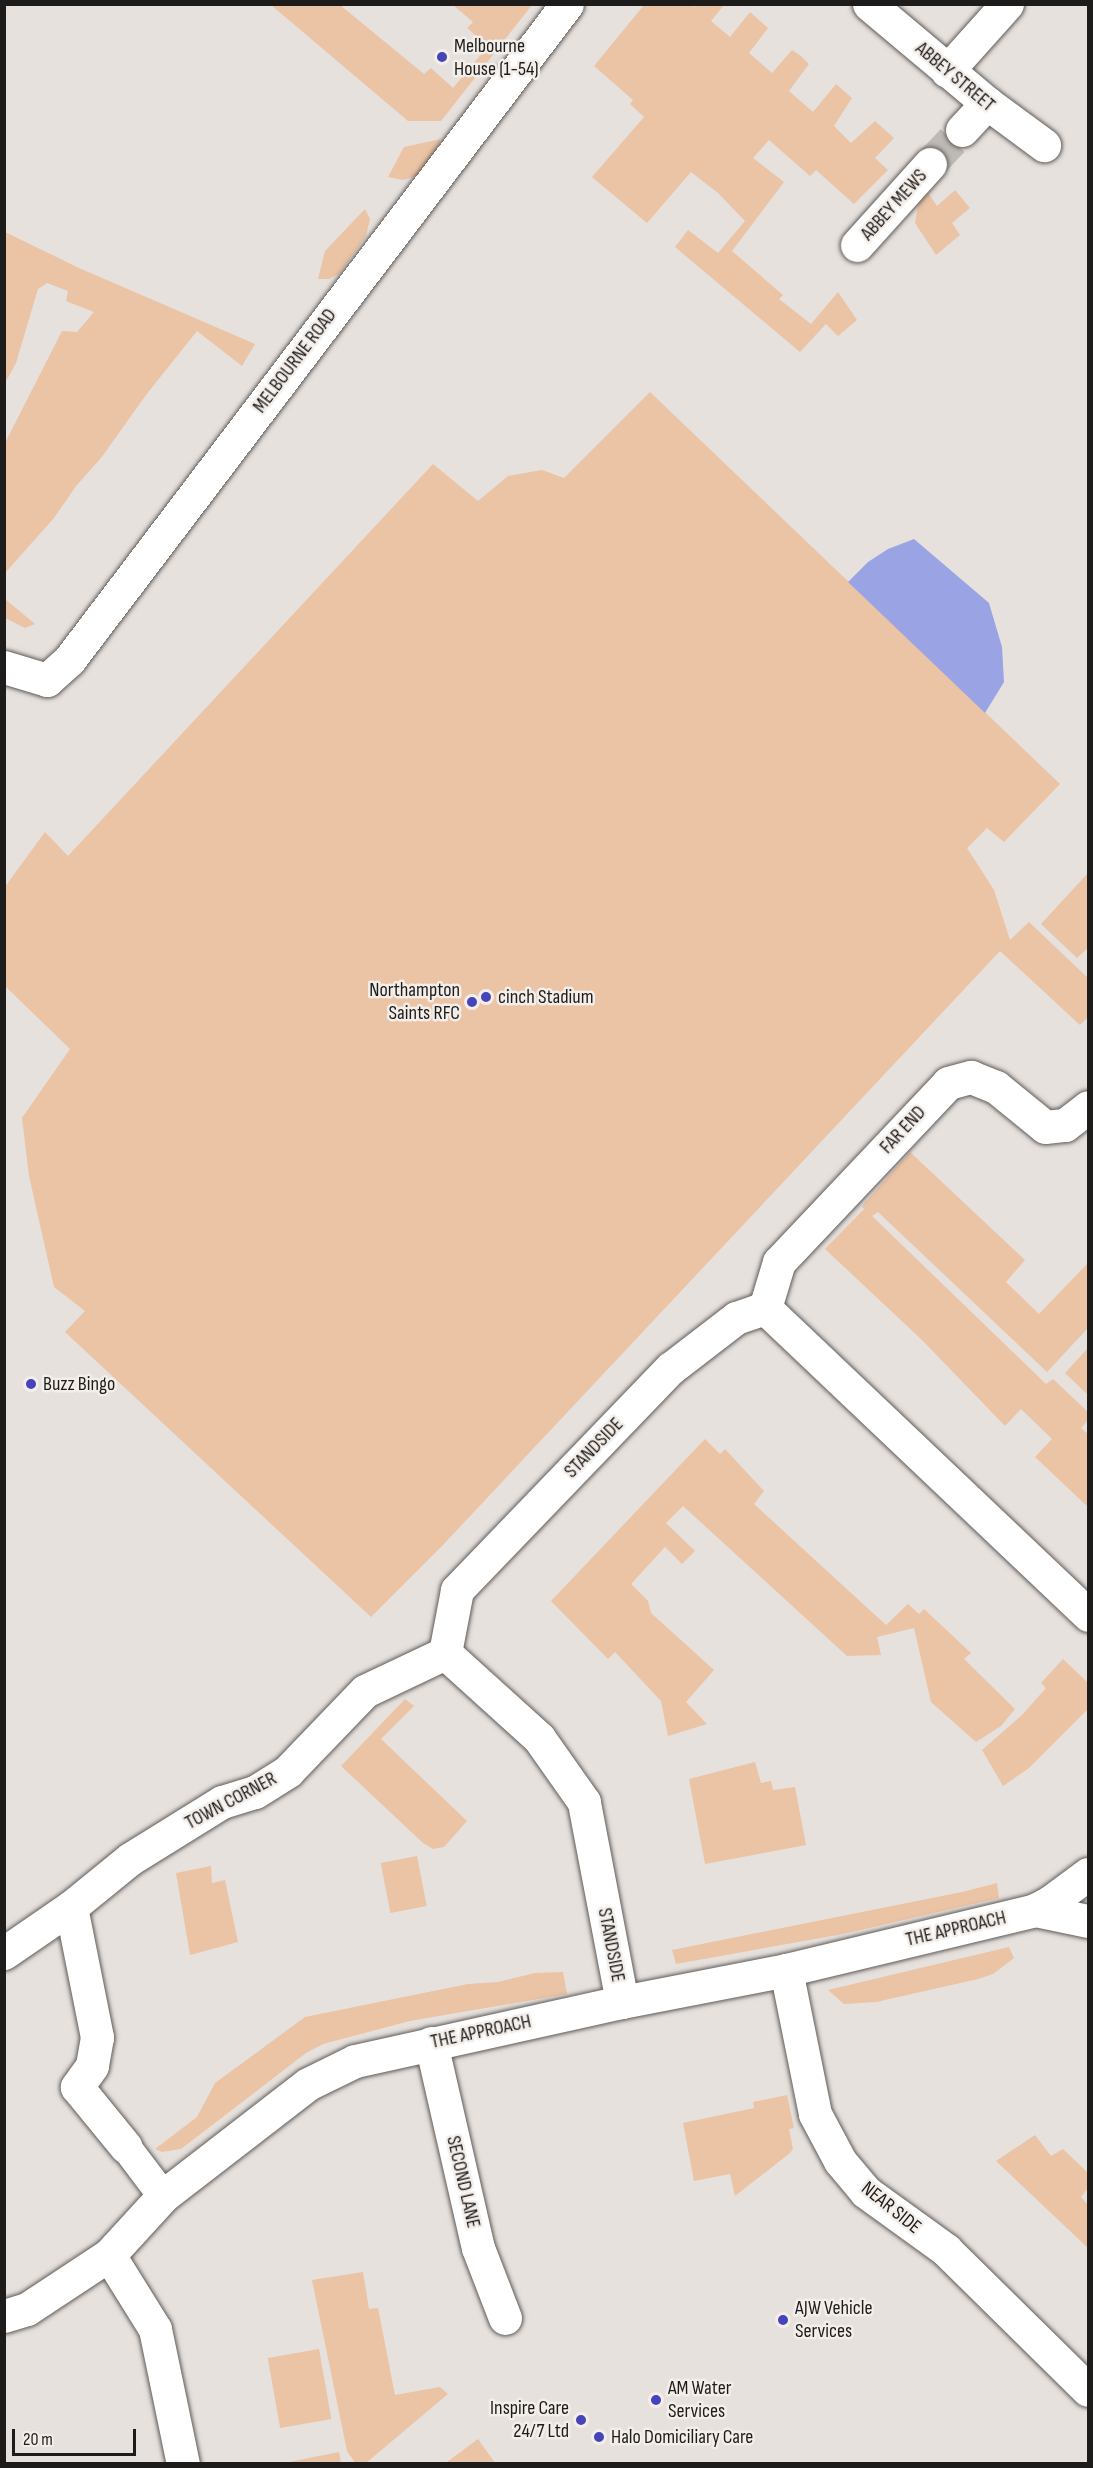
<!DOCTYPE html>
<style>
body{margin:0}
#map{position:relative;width:1093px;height:2468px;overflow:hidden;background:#e6e1dd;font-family:"Sofia Sans Condensed",sans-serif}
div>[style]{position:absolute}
.green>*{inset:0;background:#ebc3a5;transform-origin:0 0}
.water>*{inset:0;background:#9aa4e4}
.minor-tunnel>*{height:33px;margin-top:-16.5px;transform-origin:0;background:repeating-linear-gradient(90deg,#bebab6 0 33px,transparent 0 49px)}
.roads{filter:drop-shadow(0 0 2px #605b58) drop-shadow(0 0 2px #605b58)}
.pedestrian>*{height:30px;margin:-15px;padding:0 15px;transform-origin:15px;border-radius:15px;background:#fff}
.minor>*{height:33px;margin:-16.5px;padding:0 16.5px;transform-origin:16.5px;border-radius:16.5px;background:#fff}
.dots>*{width:16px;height:16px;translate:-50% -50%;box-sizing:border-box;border:3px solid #f3eeea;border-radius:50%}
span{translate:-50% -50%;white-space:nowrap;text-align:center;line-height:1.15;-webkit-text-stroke:5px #f3eeea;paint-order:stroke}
.poi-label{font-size:20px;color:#1e1c1a}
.left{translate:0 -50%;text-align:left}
.right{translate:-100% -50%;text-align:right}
.street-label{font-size:20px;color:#1e1c1a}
.frame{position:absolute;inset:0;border:6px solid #1e1c1a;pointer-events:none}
.scale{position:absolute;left:12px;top:2429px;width:124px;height:27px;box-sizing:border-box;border:3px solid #1e1c1a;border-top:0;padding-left:8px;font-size:18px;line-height:21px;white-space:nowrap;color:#1e1c1a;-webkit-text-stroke:4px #f3eeea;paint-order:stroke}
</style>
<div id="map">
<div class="green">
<i style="clip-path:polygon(691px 4px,694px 7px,696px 5px,724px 5px,711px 21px,730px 37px,750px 12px,768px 28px,749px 53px,772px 73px,792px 50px,801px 56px,809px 64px,789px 91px,813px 112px,836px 84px,852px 98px,834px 126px,851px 143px,875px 121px,894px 138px,875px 158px,888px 170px,854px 204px,816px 170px,810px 176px,769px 140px,753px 158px,784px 182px,732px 251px,783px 295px,779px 299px,811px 324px,838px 292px,857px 320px,838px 336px,826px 324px,800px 352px,675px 247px,688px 230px,718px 253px,745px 221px,718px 193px,691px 172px,647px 223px,592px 177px,644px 117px,630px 104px,633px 100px,594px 66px,644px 5px)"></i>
<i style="clip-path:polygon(271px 5px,340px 5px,424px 74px,431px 68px,453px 88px,488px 46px,467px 28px,473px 22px,453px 5px,532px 5px,441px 121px,408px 121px)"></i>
<i style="clip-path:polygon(441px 139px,431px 162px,416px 176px,403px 180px,388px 177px,404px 147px)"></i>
<i style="clip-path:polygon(926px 190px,937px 206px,955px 190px,970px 208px,952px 223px,960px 235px,936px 255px,915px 223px,919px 200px)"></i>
<i style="clip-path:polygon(365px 209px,370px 219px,366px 236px,339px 274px,329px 279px,318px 279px,325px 251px)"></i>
<i style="clip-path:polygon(5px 232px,79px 268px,255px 344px,242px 366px,197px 331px,146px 395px,101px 458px,76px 486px,54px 518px,5px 573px,5px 443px,62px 331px,77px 332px,94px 312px,66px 301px,68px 291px,47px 283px,38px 289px,16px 363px,5px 383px)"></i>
<i style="clip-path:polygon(650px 392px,1060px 784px,1004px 842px,987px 828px,967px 848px,994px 890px,1010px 940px,1029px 922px,1088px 978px,1088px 1017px,1080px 1025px,1000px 951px,442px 1546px,371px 1617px,65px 1332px,85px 1311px,54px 1287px,29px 1176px,22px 1118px,70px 1049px,5px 986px,4px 888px,45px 832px,68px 856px,433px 464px,478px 501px,508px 476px,542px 470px,564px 478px)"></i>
<i style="clip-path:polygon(5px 599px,35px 624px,25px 628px,5px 618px)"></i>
<i style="clip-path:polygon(1088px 873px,1088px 948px,1077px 958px,1041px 924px)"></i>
<i style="clip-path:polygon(910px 1152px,1025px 1260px,1006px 1282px,1039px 1314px,1088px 1263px,1088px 1328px,1047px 1372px,878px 1212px,872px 1216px,1046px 1384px,1053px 1379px,1088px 1412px,1088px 1420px,1081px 1428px,1088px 1434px,1088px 1507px,1035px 1457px,1052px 1439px,1021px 1409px,1005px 1426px,922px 1340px,825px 1249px,864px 1209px,862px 1206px)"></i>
<i style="clip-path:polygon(1088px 1348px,1088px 1395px,1065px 1373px)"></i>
<i style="clip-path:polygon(705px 1439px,720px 1454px,725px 1449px,764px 1491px,754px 1504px,886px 1625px,908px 1604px,919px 1614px,924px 1609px,971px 1653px,964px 1659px,1015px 1709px,1001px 1726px,976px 1742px,931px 1702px,914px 1628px,877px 1637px,881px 1655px,847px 1656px,683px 1506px,666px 1523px,695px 1551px,682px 1564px,665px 1547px,631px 1584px,648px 1601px,651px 1613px,714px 1670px,686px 1702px,707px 1724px,668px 1736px,661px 1701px,615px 1652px,608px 1659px,551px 1601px)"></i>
<i style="clip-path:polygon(1063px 1659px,1088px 1683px,1088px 1709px,1029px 1768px,1003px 1786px,982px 1750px,1022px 1715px,1046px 1688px,1041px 1683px)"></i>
<i style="clip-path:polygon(405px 1699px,414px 1706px,381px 1739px,467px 1821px,444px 1847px,433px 1849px,423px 1843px,341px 1766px)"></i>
<i style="clip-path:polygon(755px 1762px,761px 1783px,771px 1781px,773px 1790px,795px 1787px,806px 1845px,705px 1864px,689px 1779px)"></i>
<i style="left:417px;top:1856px;width:51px;height:37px;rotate:79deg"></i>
<i style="clip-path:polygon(211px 1866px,212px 1883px,225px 1880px,238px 1942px,190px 1955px,176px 1873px)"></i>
<i style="clip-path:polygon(997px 1883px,999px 1898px,843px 1934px,676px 1964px,672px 1950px,962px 1892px)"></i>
<i style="clip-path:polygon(1009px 1947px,1014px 1958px,993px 1974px,978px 1979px,876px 2002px,844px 2004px,828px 1990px)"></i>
<i style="clip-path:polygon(563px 1972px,567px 1994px,410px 2021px,323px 2044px,306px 2053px,181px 2149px,162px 2152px,155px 2149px,197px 2117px,215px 2083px,305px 2017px,468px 1984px,498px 1982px,535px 1973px)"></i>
<i style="clip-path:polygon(787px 2095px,794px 2128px,789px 2129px,793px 2149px,790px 2153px,735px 2196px,730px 2174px,694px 2181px,683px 2123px,754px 2108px,753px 2102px)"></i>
<i style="clip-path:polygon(1035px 2135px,1051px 2156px,1063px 2149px,1088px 2173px,1088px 2188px,1081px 2197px,1088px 2205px,1088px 2248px,996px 2161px)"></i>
<i style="clip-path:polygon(363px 2272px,369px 2309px,378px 2308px,395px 2395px,440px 2387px,448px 2394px,366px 2463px,356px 2464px,347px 2451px,312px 2280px)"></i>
<i style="left:319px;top:2349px;width:71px;height:52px;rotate:80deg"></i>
<i style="clip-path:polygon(478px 2439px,495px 2463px,445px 2463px,447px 2462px)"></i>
<i style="clip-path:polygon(339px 2452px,341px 2463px,290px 2463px,289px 2462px)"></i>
</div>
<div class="water">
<i style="clip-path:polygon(914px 539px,989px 603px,1002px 647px,1004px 682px,985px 713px,848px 582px,868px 562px,888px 549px)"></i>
</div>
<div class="minor-tunnel">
<i style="left:930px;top:164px;width:47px;rotate:-46.7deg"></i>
</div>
<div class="roads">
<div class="pedestrian">
<i style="left:126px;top:2147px;width:61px;rotate:52.9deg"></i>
</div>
<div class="minor">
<i style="left:869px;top:4px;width:154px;rotate:40deg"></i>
<i style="left:987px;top:103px;width:71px;rotate:36.4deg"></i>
<i style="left:947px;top:71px;width:90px;rotate:-48.2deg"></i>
<i style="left:962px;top:130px;width:37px;rotate:-47deg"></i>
<i style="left:857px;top:245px;width:109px;rotate:-48deg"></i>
<i style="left:4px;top:667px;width:45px;rotate:16.8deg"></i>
<i style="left:47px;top:680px;width:31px;rotate:-42deg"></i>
<i style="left:70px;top:659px;width:822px;rotate:-52.81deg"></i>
<i style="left:765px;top:1308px;width:48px;rotate:-73.1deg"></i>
<i style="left:779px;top:1262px;width:246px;rotate:-46.6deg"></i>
<i style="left:948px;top:1083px;width:24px;rotate:-15deg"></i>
<i style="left:971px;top:1077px;width:27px;rotate:22deg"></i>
<i style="left:996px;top:1087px;width:63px;rotate:39.2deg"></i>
<i style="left:1045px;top:1127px;width:20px;rotate:-6deg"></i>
<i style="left:1065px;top:1125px;width:29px;rotate:-38deg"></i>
<i style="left:71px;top:1907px;width:133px;rotate:78.7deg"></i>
<i style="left:97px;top:2037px;width:29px;rotate:100deg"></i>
<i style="left:92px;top:2066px;width:26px;rotate:126deg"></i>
<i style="left:77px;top:2087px;width:77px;rotate:50.8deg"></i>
<i style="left:1035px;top:1910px;width:54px;rotate:11.7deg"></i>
<i style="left:4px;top:1953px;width:81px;rotate:-34.5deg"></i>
<i style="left:71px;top:1907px;width:76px;rotate:-39.1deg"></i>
<i style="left:130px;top:1859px;width:108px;rotate:-31.8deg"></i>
<i style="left:222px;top:1802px;width:34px;rotate:-17deg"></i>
<i style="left:255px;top:1792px;width:39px;rotate:-32deg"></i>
<i style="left:288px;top:1771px;width:111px;rotate:-46.1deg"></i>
<i style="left:365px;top:1691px;width:89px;rotate:-25.4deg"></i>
<i style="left:786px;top:1970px;width:147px;rotate:78.6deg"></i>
<i style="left:815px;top:2114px;width:53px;rotate:62deg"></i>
<i style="left:840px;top:2161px;width:40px;rotate:50deg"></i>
<i style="left:866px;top:2192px;width:99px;rotate:35.9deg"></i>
<i style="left:946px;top:2250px;width:199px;rotate:44.6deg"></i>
<i style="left:622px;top:2002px;width:204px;rotate:-100.8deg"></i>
<i style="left:584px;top:1802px;width:78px;rotate:-125.1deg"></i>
<i style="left:539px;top:1738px;width:127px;rotate:-137.9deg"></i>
<i style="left:445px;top:1653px;width:64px;rotate:-79.2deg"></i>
<i style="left:457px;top:1590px;width:308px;rotate:-46.1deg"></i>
<i style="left:671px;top:1368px;width:82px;rotate:-37.6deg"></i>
<i style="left:736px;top:1318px;width:31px;rotate:-19deg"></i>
<i style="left:765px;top:1308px;width:446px;rotate:43.5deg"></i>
<i style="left:431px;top:2043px;width:210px;rotate:77.1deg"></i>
<i style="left:478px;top:2248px;width:75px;rotate:68.9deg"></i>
<i style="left:109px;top:2255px;width:87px;rotate:58.1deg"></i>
<i style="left:155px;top:2329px;width:138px;rotate:78.3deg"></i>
<i style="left:4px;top:2316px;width:24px;rotate:-17deg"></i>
<i style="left:27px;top:2309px;width:98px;rotate:-33.4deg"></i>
<i style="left:109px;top:2255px;width:80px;rotate:-47.5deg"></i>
<i style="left:163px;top:2196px;width:183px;rotate:-37.7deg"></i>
<i style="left:308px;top:2084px;width:52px;rotate:-26.1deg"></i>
<i style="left:355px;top:2061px;width:273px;rotate:-12.5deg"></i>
<i style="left:622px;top:2002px;width:167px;rotate:-11deg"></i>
<i style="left:786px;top:1970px;width:256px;rotate:-13.5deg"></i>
<i style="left:1035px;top:1910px;width:17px;rotate:-28deg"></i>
<i style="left:1050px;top:1902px;width:47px;rotate:-36.4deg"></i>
</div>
</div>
<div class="dots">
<i style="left:442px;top:57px;background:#4544b9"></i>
<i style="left:486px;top:997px;background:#4544b9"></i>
<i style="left:472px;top:1002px;background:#4544b9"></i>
<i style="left:31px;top:1384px;background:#4544b9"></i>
<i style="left:783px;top:2320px;background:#4544b9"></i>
<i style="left:656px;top:2400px;background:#4544b9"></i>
<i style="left:581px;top:2420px;background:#4544b9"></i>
<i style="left:599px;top:2437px;background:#4544b9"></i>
</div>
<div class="poi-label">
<span class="left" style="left:454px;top:58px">Melbourne<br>House (1-54)</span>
<span class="right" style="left:460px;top:1002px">Northampton<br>Saints RFC</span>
<span class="left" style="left:498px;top:997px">cinch Stadium</span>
<span class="left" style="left:43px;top:1384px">Buzz Bingo</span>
<span class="left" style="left:795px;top:2320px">AJW Vehicle<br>Services</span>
<span class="left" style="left:668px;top:2400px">AM Water<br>Services</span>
<span class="right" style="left:569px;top:2420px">Inspire Care<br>24/7 Ltd</span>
<span class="left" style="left:611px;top:2437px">Halo Domiciliary Care</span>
</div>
<div class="street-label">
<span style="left:955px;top:77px;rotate:40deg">ABBEY STREET</span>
<span style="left:894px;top:205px;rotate:-48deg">ABBEY MEWS</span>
<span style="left:295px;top:361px;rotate:-53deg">MELBOURNE ROAD</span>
<span style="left:903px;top:1130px;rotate:-47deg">FAR END</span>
<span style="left:594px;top:1448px;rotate:-46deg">STANDSIDE</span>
<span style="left:231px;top:1801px;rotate:-28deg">TOWN CORNER</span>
<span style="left:956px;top:1929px;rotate:-13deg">THE APPROACH</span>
<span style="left:611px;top:1945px;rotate:79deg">STANDSIDE</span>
<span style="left:481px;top:2032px;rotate:-12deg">THE APPROACH</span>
<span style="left:463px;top:2182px;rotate:77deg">SECOND LANE</span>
<span style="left:891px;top:2208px;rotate:39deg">NEAR SIDE</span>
</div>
<div class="frame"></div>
<div class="scale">20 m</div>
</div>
